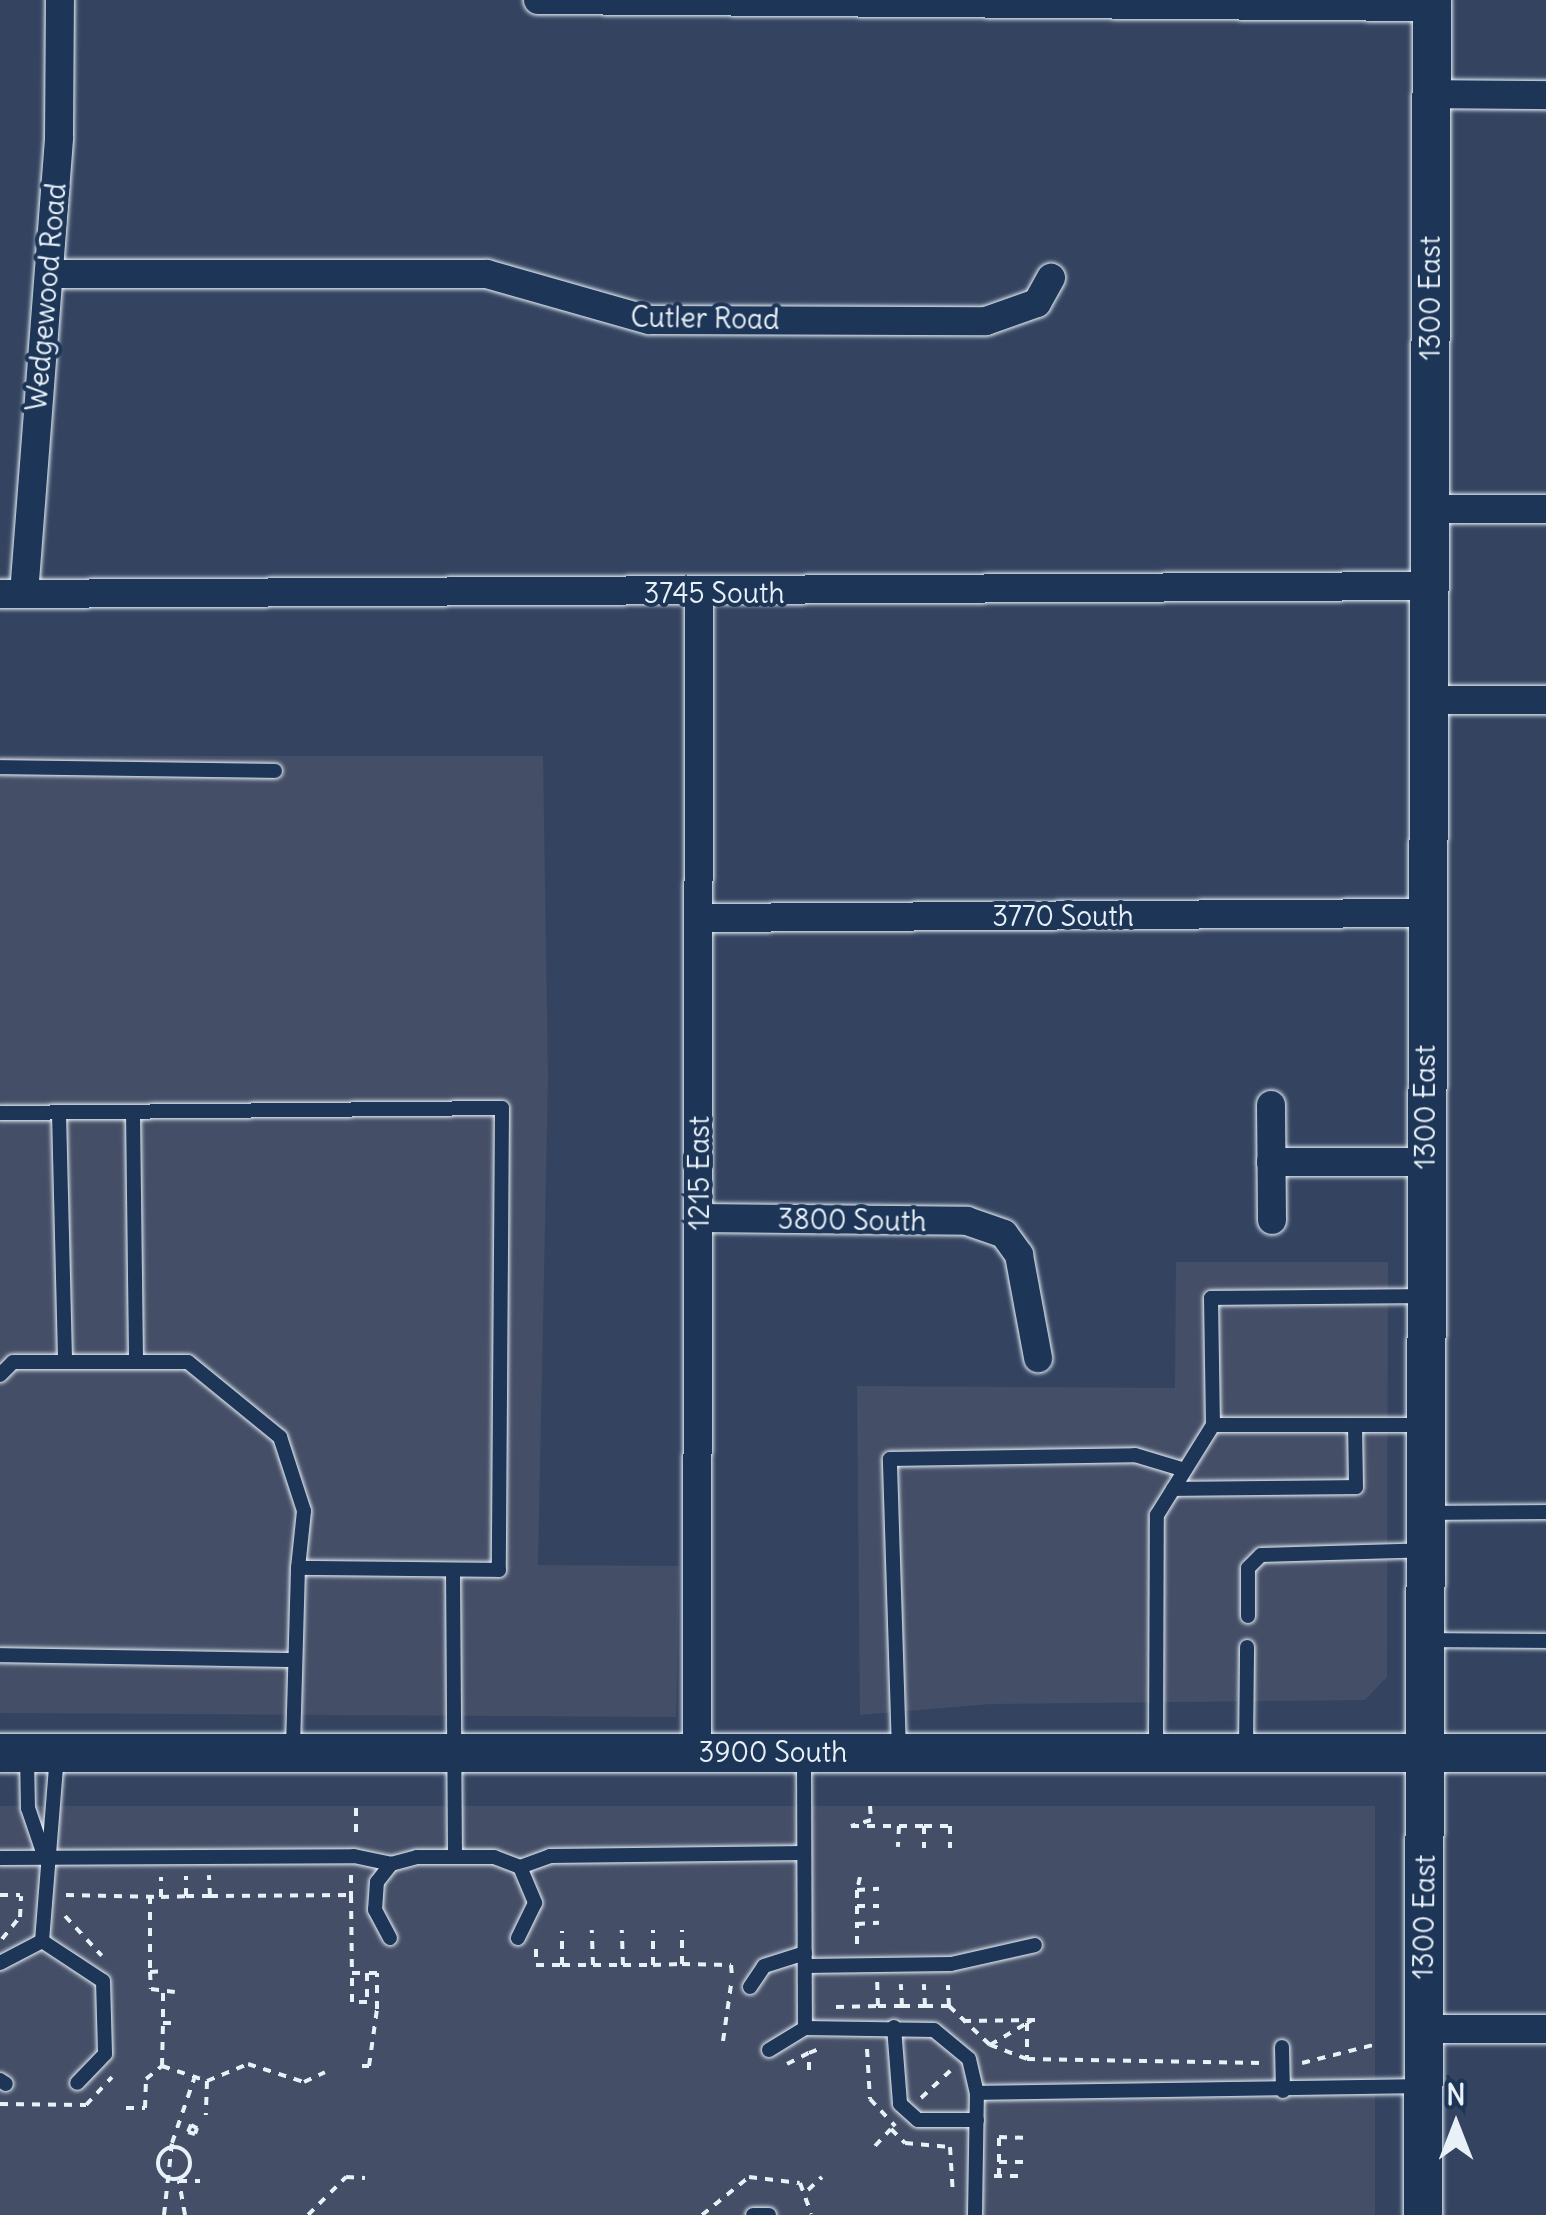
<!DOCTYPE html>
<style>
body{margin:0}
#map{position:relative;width:1546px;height:2215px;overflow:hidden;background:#344460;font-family:Delius,sans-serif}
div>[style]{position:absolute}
.built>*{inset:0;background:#444e66;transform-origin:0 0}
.path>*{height:4px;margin-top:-2px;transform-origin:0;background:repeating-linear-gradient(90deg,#e8f1f8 0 8px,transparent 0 16px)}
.path>.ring{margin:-2px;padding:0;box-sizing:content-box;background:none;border:4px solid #e8f1f8;border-radius:50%}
.roads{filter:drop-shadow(0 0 2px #e8f1f8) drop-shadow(0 0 2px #e8f1f8)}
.service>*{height:14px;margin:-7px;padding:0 7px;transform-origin:7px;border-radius:7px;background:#1d3557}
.minor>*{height:28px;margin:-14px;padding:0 14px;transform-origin:14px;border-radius:14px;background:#1d3557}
.secondary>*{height:38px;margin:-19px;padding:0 19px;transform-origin:19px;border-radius:19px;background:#1d3557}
span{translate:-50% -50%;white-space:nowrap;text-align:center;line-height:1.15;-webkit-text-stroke:8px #1d3557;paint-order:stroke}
.street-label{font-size:28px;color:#e8f1f8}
.north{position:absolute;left:1406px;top:2075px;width:100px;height:100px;-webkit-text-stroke:8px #1d3557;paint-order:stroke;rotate:0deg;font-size:28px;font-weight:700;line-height:40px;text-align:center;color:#e8f1f8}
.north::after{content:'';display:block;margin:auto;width:35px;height:45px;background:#e8f1f8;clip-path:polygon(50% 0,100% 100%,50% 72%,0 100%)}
</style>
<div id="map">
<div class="built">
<i style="clip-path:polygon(0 756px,543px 756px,548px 1078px,538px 1565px,679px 1566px,676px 1717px,0 1713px)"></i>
<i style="clip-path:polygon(1176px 1262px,1388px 1262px,1387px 1677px,1365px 1700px,991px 1704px,860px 1715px,857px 1386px,1175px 1388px)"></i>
<i style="left:0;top:1806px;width:1375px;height:409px"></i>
</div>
<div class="path">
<i style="left:870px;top:1806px;width:14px;rotate:86deg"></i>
<i style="left:871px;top:1820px;width:21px;rotate:163deg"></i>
<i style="left:851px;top:1826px;width:48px"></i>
<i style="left:899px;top:1826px;width:21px;rotate:93deg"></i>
<i style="left:356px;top:1808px;width:31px;rotate:90deg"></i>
<i style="left:899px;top:1826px;width:25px"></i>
<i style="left:924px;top:1826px;width:22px;rotate:90deg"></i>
<i style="left:924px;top:1826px;width:26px"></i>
<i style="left:950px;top:1826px;width:22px;rotate:90deg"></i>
<i style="left:351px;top:1875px;width:20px;rotate:90deg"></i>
<i style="left:860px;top:1877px;width:13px;rotate:103deg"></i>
<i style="left:857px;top:1890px;width:22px;rotate:-3deg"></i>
<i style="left:857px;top:1890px;width:16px;rotate:90deg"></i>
<i style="left:857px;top:1906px;width:22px"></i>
<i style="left:0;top:1895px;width:20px"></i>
<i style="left:66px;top:1895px;width:95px;rotate:1.2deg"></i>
<i style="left:161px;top:1897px;width:20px;rotate:-90deg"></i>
<i style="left:150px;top:1896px;width:76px;rotate:90deg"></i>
<i style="left:150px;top:1972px;width:15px;rotate:-4deg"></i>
<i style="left:186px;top:1896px;width:24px"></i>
<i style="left:210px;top:1896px;width:21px;rotate:-93deg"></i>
<i style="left:210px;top:1896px;width:141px;rotate:-0.4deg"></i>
<i style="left:351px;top:1895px;width:78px;rotate:89.3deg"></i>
<i style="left:352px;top:1973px;width:15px"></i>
<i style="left:367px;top:1973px;width:29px;rotate:90deg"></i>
<i style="left:367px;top:2002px;width:15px;rotate:180deg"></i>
<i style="left:352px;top:2002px;width:29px;rotate:-90deg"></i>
<i style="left:161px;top:1897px;width:25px;rotate:-2deg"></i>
<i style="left:186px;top:1896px;width:20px;rotate:-90deg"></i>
<i style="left:857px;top:1906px;width:18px;rotate:90deg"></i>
<i style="left:857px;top:1924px;width:22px;rotate:-3deg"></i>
<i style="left:65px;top:1916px;width:54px;rotate:47.2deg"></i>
<i style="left:2px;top:1939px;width:28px;rotate:-51deg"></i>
<i style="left:20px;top:1917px;width:21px;rotate:-87deg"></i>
<i style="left:857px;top:1944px;width:20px;rotate:-90deg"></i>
<i style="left:536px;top:1949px;width:16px;rotate:90deg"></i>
<i style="left:536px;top:1965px;width:26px"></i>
<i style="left:562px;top:1965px;width:34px;rotate:-90deg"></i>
<i style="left:682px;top:1964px;width:49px;rotate:1.2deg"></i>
<i style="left:731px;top:1965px;width:11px;rotate:85deg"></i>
<i style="left:562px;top:1965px;width:31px"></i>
<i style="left:593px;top:1965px;width:35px;rotate:-92deg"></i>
<i style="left:593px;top:1965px;width:30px"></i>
<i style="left:623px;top:1965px;width:35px;rotate:-92deg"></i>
<i style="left:623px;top:1965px;width:30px"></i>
<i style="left:653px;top:1965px;width:35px;rotate:-90deg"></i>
<i style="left:653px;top:1965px;width:29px;rotate:-2deg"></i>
<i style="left:682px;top:1964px;width:34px;rotate:-90deg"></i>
<i style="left:150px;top:1972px;width:17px;rotate:87deg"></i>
<i style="left:151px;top:1989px;width:24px;rotate:7deg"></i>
<i style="left:163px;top:1993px;width:30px;rotate:90deg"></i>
<i style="left:163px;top:2023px;width:12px"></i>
<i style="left:878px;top:2006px;width:24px"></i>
<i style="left:902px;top:2006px;width:22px;rotate:-93deg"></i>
<i style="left:902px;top:2006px;width:23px"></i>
<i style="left:925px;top:2006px;width:22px;rotate:-93deg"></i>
<i style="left:925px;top:2006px;width:24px"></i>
<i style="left:949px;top:2006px;width:21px;rotate:-93deg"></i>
<i style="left:949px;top:2006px;width:57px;rotate:43.6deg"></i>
<i style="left:836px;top:2007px;width:42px;rotate:-1.4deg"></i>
<i style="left:878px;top:2006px;width:24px;rotate:-92deg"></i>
<i style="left:963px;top:2021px;width:72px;rotate:-0.8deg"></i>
<i style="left:1027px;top:2023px;width:36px;rotate:90deg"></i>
<i style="left:1027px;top:2059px;width:40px;rotate:-159deg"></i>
<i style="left:990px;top:2045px;width:43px;rotate:-30.7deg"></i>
<i style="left:1027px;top:2023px;width:6px;rotate:-31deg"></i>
<i style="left:723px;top:2041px;width:57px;rotate:-81.9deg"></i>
<i style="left:867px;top:2049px;width:50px;rotate:86.6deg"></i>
<i style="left:870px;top:2099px;width:37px;rotate:47deg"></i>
<i style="left:1027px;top:2059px;width:235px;rotate:1deg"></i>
<i style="left:1302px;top:2063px;width:77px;rotate:-14.2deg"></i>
<i style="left:787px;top:2064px;width:25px;rotate:-27deg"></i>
<i style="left:162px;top:2066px;width:47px;rotate:18.4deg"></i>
<i style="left:207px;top:2081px;width:34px;rotate:92deg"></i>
<i style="left:362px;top:2066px;width:7px"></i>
<i style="left:369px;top:2066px;width:58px;rotate:-82deg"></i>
<i style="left:377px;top:2009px;width:36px;rotate:-90deg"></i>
<i style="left:377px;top:1973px;width:10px;rotate:180deg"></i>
<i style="left:809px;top:2070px;width:17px;rotate:-90deg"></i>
<i style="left:809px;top:2053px;width:11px;rotate:-22deg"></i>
<i style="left:207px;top:2081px;width:44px;rotate:-22.5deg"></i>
<i style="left:248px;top:2064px;width:59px;rotate:17.8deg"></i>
<i style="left:304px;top:2082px;width:23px;rotate:-25deg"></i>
<i style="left:921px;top:2098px;width:40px;rotate:-43deg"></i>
<i style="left:0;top:2104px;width:86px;rotate:0.7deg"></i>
<i style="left:86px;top:2105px;width:38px;rotate:-47deg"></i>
<i style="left:126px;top:2108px;width:19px"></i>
<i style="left:145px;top:2108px;width:29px;rotate:-88deg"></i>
<i style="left:146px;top:2079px;width:21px;rotate:-39deg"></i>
<i style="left:162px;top:2066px;width:43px;rotate:-88.7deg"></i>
<i style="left:191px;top:2125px;width:7px;rotate:27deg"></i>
<i style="left:197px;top:2128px;width:6px;rotate:108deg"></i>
<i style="left:195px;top:2134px;width:7px;rotate:-164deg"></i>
<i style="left:188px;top:2132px;width:8px;rotate:-67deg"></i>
<i style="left:875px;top:2146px;width:23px;rotate:-47deg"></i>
<i style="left:891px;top:2129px;width:20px;rotate:45deg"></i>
<i style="left:905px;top:2143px;width:45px;rotate:5.1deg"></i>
<i style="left:950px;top:2147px;width:48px;rotate:86.4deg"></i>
<i class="ring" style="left:158px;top:2147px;width:28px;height:28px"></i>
<i style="left:999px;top:2162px;width:25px;rotate:-90deg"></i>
<i style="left:999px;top:2137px;width:24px;rotate:2deg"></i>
<i style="left:994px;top:2176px;width:29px"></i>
<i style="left:999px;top:2176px;width:14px;rotate:-90deg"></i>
<i style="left:999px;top:2162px;width:24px"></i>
<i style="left:808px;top:2190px;width:19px;rotate:-43deg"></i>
<i style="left:164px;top:2215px;width:72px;rotate:-83.7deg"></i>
<i style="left:172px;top:2143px;width:68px;rotate:-71deg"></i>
<i style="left:185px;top:2215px;width:35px;rotate:-100deg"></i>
<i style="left:179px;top:2181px;width:21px"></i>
<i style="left:308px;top:2215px;width:54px;rotate:-45deg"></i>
<i style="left:346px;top:2177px;width:19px;rotate:3deg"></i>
<i style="left:702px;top:2215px;width:60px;rotate:-39deg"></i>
<i style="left:749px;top:2177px;width:51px;rotate:6.7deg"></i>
<i style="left:800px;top:2183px;width:33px;rotate:70deg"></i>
</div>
<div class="roads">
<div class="service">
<i style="left:0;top:767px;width:275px;rotate:0.8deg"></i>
<i style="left:133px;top:1112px;width:250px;rotate:89.3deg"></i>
<i style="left:0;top:1113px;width:502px;rotate:-0.57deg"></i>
<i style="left:502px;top:1108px;width:462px;rotate:90.4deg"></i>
<i style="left:499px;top:1570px;width:201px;rotate:-179.4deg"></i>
<i style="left:298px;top:1568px;width:183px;rotate:91.6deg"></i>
<i style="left:59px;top:1113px;width:248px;rotate:88.6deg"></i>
<i style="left:0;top:1375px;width:18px;rotate:-45deg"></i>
<i style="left:13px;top:1362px;width:175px"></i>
<i style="left:188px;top:1362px;width:119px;rotate:39.2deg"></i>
<i style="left:280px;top:1437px;width:78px;rotate:72deg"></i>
<i style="left:304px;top:1511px;width:57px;rotate:96deg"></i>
<i style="left:1213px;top:1425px;width:209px"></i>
<i style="left:1173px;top:1489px;width:183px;rotate:-0.6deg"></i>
<i style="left:1356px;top:1487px;width:62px;rotate:-90.9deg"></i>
<i style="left:1426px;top:1513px;width:120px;rotate:-0.5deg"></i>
<i style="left:453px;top:1571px;width:286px;rotate:89.6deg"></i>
<i style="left:1248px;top:1616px;width:48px;rotate:-90deg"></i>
<i style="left:1248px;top:1568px;width:18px;rotate:-45deg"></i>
<i style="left:1261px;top:1555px;width:164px;rotate:-1.7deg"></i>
<i style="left:1426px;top:1640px;width:120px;rotate:0.5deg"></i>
<i style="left:0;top:1655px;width:295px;rotate:1deg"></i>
<i style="left:1246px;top:1749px;width:102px;rotate:-89.4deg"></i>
<i style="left:1156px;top:1750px;width:235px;rotate:-89.8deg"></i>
<i style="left:1157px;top:1515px;width:106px;rotate:-58.1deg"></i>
<i style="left:1213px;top:1425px;width:127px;rotate:-90.9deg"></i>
<i style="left:1211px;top:1298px;width:213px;rotate:-0.5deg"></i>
<i style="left:899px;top:1751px;width:292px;rotate:-91.8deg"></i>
<i style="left:890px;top:1459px;width:245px;rotate:-0.9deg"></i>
<i style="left:1135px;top:1455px;width:52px;rotate:16.7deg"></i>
<i style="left:27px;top:1757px;width:51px;rotate:88.9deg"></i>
<i style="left:28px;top:1808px;width:53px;rotate:71.2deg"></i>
<i style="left:804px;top:1757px;width:271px;rotate:89.8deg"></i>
<i style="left:805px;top:2028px;width:129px;rotate:0.9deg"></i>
<i style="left:934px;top:2030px;width:45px;rotate:39.6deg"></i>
<i style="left:969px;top:2059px;width:35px;rotate:77deg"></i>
<i style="left:0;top:1858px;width:354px;rotate:-0.3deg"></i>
<i style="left:354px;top:1856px;width:38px;rotate:12deg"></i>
<i style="left:520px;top:1867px;width:32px;rotate:-20deg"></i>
<i style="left:550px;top:1856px;width:254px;rotate:-0.7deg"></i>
<i style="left:390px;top:1938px;width:32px;rotate:-118deg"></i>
<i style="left:375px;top:1910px;width:28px;rotate:-86deg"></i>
<i style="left:377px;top:1882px;width:23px;rotate:-52deg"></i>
<i style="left:391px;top:1864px;width:27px;rotate:-15deg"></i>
<i style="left:417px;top:1857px;width:77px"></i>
<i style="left:494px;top:1857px;width:28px;rotate:21deg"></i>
<i style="left:520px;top:1867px;width:39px;rotate:67deg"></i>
<i style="left:535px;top:1903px;width:39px;rotate:116deg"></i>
<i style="left:42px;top:1941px;width:189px;rotate:-85.4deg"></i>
<i style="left:0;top:1963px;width:47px;rotate:-27.6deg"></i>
<i style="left:42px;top:1941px;width:73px;rotate:33.3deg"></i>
<i style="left:103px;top:1981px;width:73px;rotate:88.4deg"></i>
<i style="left:105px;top:2054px;width:40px;rotate:134deg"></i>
<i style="left:805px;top:1966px;width:146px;rotate:-0.8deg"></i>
<i style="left:951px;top:1964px;width:86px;rotate:-12.7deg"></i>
<i style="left:750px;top:1987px;width:25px;rotate:-56deg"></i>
<i style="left:764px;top:1966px;width:43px;rotate:-17.6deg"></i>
<i style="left:894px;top:2027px;width:77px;rotate:85.5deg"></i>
<i style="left:900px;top:2104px;width:24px;rotate:42deg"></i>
<i style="left:918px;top:2120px;width:59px"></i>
<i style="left:1282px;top:2047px;width:44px;rotate:88.7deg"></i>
<i style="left:769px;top:2050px;width:42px;rotate:-31.4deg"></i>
<i style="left:0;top:2080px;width:7px;rotate:34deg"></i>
<i style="left:753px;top:2215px;width:16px"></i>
<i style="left:975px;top:2215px;width:122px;rotate:-89.1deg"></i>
<i style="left:977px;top:2093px;width:442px;rotate:-0.9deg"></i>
</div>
<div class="minor">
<i style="left:538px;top:0;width:894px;rotate:0.45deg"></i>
<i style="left:1431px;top:94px;width:115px;rotate:0.5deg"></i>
<i style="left:49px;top:274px;width:438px"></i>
<i style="left:487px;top:274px;width:168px;rotate:15.9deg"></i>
<i style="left:649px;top:320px;width:337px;rotate:0.2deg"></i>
<i style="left:986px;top:321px;width:54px;rotate:-19.4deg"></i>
<i style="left:1037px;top:303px;width:29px;rotate:-61deg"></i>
<i style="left:1429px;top:509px;width:117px"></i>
<i style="left:0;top:594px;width:1429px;rotate:-0.32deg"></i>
<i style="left:24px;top:594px;width:458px;rotate:-85.6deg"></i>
<i style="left:59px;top:137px;width:137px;rotate:-89.6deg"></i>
<i style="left:1429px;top:700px;width:117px"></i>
<i style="left:700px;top:918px;width:725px;rotate:-0.4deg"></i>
<i style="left:1271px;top:1105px;width:115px;rotate:89.5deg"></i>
<i style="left:1271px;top:1162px;width:154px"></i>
<i style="left:699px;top:1218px;width:268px;rotate:0.6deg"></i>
<i style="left:967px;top:1221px;width:39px;rotate:19deg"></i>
<i style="left:1004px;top:1234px;width:26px;rotate:54deg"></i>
<i style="left:1019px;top:1255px;width:105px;rotate:79.5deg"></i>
<i style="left:697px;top:1753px;width:1159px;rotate:-89.9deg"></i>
<i style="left:1423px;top:2029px;width:123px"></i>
</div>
<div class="secondary">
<i style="left:0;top:1753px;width:1546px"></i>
<i style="left:1423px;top:2215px;width:2215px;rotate:-89.77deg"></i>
</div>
</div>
<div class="street-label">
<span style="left:46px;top:297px;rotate:-85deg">Wedgewood Road</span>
<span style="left:1430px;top:298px;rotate:-90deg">1300 East</span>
<span style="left:705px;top:318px;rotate:1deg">Cutler Road</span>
<span style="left:714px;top:593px">3745 South</span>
<span style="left:1063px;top:916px">3770 South</span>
<span style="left:1425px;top:1107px;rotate:-90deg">1300 East</span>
<span style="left:699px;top:1173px;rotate:-90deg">1215 East</span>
<span style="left:852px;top:1220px;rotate:1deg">3800 South</span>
<span style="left:773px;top:1752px">3900 South</span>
<span style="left:1424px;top:1917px;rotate:-89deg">1300 East</span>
</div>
<div class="north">N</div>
</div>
